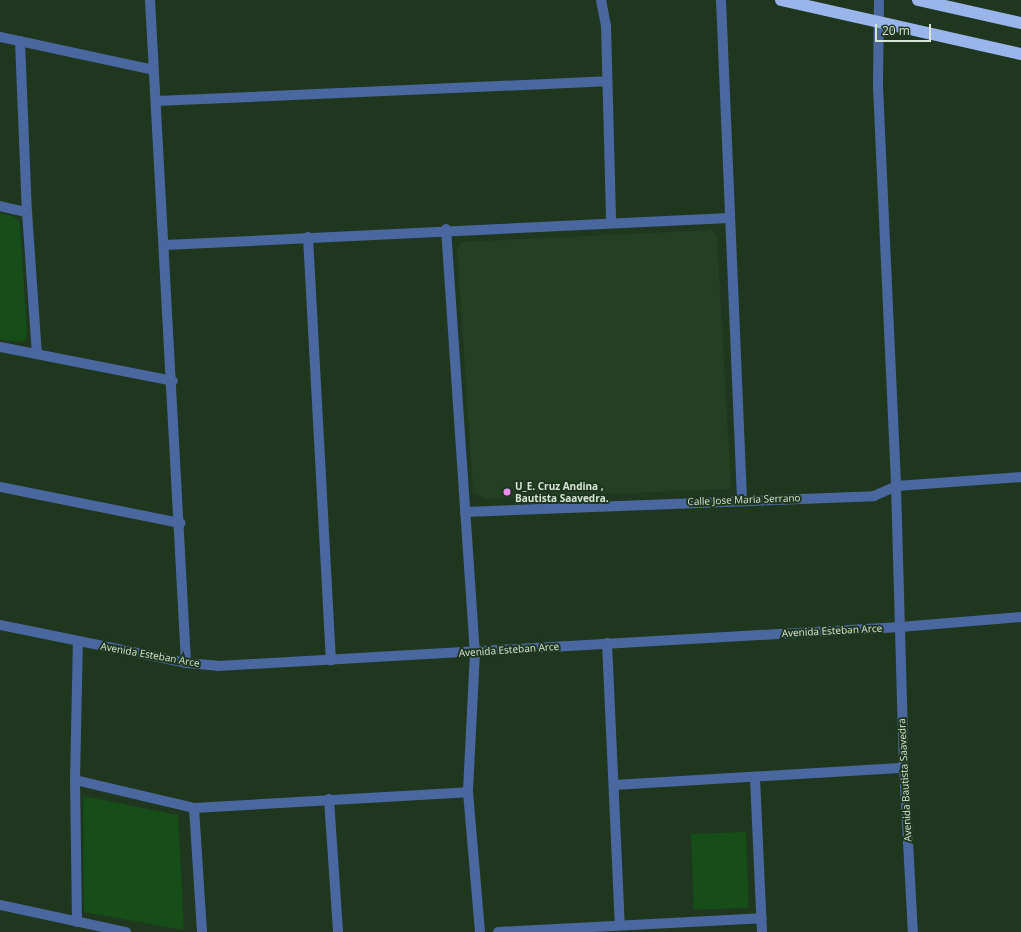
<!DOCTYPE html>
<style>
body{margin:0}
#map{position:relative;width:1021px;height:932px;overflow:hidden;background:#1f371f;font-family:"Open Sans",sans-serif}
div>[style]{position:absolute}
.built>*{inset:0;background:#234022}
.green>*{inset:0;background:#164d18;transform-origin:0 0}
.street>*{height:10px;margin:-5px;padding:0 5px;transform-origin:5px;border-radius:5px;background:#4b679f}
.highway>*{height:12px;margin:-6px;padding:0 6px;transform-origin:6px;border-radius:6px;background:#99b5eb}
.dots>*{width:11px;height:11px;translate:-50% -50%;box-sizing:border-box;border:2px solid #1f371f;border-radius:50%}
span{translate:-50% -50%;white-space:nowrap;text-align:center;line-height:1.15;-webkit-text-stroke:4px #1f371f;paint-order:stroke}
.poi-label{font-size:10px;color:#d7e5d6;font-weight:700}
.left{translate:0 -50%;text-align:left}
.street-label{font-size:10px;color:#d7e5d6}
.scale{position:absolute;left:875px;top:24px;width:56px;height:18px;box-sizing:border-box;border:2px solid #d7e5d6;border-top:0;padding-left:5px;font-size:12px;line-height:14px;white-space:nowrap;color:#d7e5d6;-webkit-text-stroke:3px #1f371f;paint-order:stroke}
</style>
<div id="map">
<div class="built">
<i style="clip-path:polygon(712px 230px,717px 236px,731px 489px,485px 499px,473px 492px,457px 248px,463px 242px)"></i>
</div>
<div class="green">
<i style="clip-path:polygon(0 213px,15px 217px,20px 223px,27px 334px,25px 340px,19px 342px,0 339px)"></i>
<i style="clip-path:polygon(83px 796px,178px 815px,184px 930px,84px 912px)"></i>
<i style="left:746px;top:832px;width:76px;height:55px;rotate:88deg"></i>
</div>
<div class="street">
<i style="left:150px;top:0;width:664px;rotate:86.89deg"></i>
<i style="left:601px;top:0;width:26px;rotate:79deg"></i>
<i style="left:606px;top:26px;width:197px;rotate:88.5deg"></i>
<i style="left:721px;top:0;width:500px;rotate:87.59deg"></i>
<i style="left:879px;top:0;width:87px;rotate:90.7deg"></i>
<i style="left:878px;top:87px;width:399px;rotate:87.4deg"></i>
<i style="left:896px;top:486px;width:282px;rotate:88.4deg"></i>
<i style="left:904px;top:768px;width:164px;rotate:86.9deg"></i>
<i style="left:0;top:37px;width:157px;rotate:12.1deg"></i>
<i style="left:20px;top:41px;width:171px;rotate:87.7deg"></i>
<i style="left:27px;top:212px;width:142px;rotate:86deg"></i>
<i style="left:156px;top:101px;width:451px;rotate:-2.5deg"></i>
<i style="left:0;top:206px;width:28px;rotate:13deg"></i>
<i style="left:446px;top:229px;width:424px;rotate:86.1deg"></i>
<i style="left:475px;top:652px;width:140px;rotate:92.9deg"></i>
<i style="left:468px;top:792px;width:141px;rotate:85.1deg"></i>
<i style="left:308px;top:237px;width:424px;rotate:86.9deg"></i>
<i style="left:165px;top:245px;width:565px;rotate:-2.74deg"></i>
<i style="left:0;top:347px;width:176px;rotate:11.1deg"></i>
<i style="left:0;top:487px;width:184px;rotate:11.3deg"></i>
<i style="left:465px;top:512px;width:409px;rotate:-2.2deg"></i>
<i style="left:874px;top:496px;width:24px;rotate:-24deg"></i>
<i style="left:896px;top:486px;width:125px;rotate:-4.1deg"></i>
<i style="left:0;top:625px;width:190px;rotate:11.5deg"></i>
<i style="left:186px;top:663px;width:32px;rotate:5deg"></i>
<i style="left:218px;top:666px;width:683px;rotate:-3.27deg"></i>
<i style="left:900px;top:627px;width:121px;rotate:-4.7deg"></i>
<i style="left:607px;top:643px;width:281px;rotate:87.4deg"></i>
<i style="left:755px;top:778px;width:154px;rotate:87.4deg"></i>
<i style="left:75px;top:780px;width:122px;rotate:13.2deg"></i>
<i style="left:194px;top:808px;width:274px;rotate:-3.3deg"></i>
<i style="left:614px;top:785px;width:290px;rotate:-3.4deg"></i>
<i style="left:329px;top:799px;width:133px;rotate:86.1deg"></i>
<i style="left:194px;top:808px;width:124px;rotate:86.3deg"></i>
<i style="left:0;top:905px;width:129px;rotate:12.1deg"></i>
<i style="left:77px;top:922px;width:142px;rotate:-90.8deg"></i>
<i style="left:75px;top:780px;width:139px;rotate:-88.8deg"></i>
<i style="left:498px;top:932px;width:264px;rotate:-3deg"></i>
</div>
<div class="highway">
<i style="left:781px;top:0;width:246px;rotate:12.7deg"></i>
<i style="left:918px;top:0;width:106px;rotate:12.6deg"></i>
</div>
<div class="dots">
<i style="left:507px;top:492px;background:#ee8cf8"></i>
</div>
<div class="poi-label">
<span class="left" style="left:515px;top:492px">U_E. Cruz Andina ,<br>Bautista Saavedra.</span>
</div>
<div class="street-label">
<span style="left:744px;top:500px;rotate:-2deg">Calle Jose Maria Serrano</span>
<span style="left:832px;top:631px;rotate:-3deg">Avenida Esteban Arce</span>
<span style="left:509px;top:650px;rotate:-4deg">Avenida Esteban Arce</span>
<span style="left:150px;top:655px;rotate:10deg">Avenida Esteban Arce</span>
<span style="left:905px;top:780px;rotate:-93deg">Avenida Bautista Saavedra</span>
</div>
<div class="scale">20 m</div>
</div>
